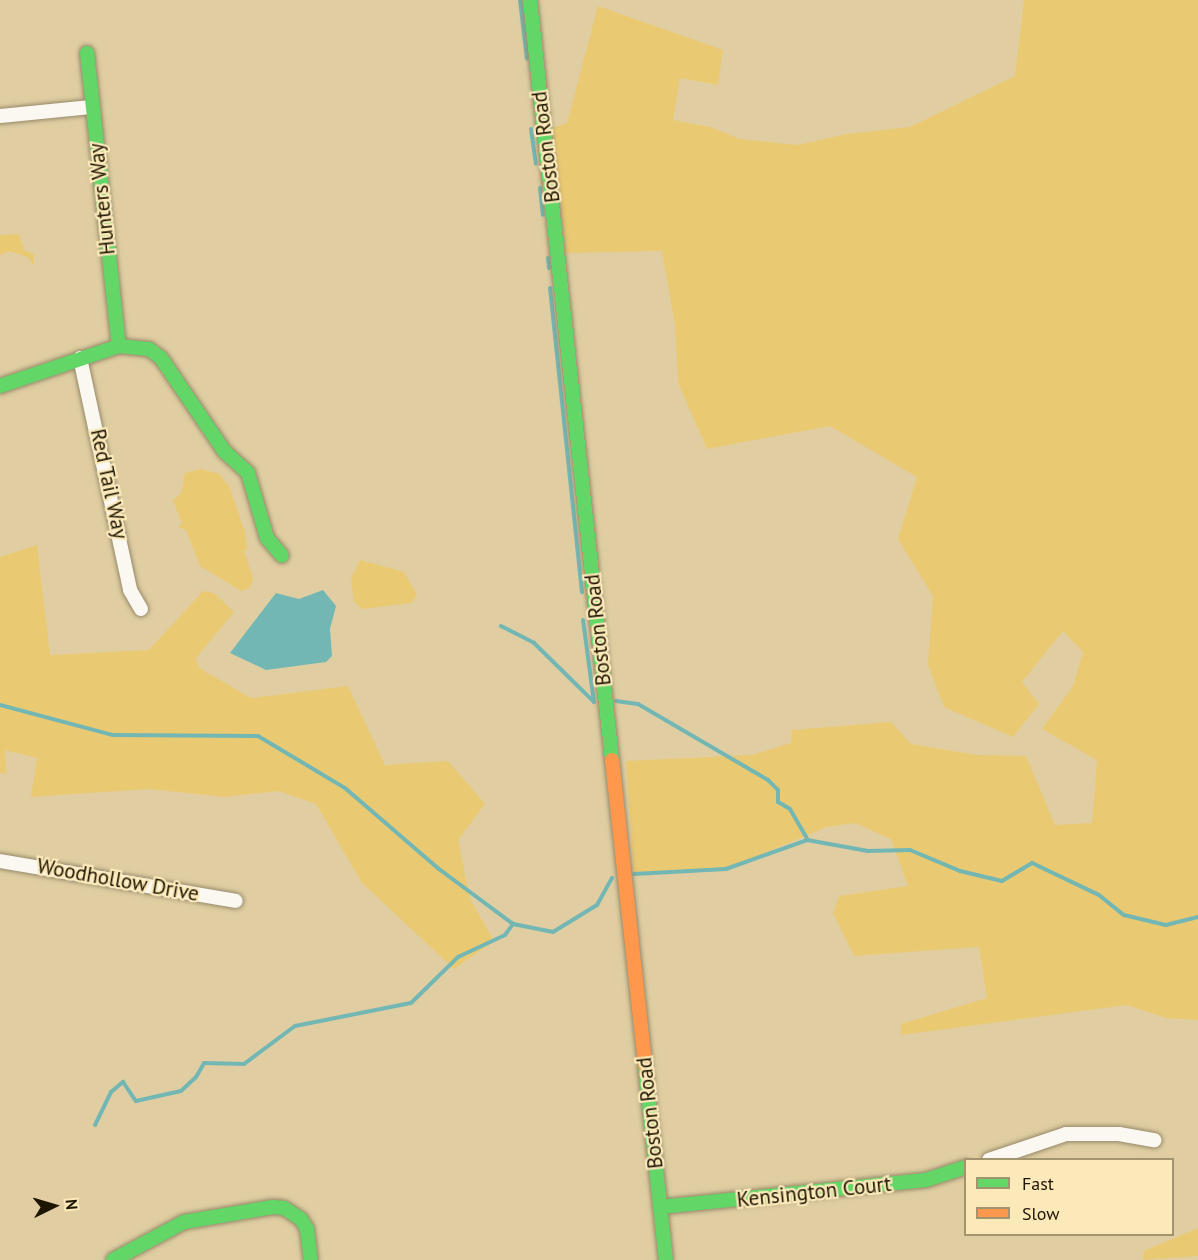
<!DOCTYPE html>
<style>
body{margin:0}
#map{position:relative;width:1198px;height:1260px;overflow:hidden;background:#e0cea2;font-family:"PT Sans",sans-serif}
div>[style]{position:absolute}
.green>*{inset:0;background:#e9c972}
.water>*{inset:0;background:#72b7b4}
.stream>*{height:4px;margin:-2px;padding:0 2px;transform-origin:2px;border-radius:2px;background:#72b7b4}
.roads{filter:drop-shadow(0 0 2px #978a6a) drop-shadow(0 0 2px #978a6a)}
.street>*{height:14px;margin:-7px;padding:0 7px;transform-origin:7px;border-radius:7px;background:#faf8f1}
.fast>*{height:14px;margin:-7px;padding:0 7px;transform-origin:7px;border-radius:7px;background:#63d668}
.slow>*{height:14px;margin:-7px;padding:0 7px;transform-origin:7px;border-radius:7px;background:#ff974d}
span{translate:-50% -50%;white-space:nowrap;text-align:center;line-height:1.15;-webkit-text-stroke:4.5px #fce9ba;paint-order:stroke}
.street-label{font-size:21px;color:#1e1500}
.legend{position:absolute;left:964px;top:1158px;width:210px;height:78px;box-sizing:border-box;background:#fce9ba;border:2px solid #a39470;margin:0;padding:8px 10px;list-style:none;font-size:18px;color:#1e1500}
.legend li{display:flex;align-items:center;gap:12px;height:30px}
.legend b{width:30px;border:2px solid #a39470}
.north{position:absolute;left:24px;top:1176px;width:60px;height:60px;-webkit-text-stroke:4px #fce9ba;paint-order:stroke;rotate:85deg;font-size:16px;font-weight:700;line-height:24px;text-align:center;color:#1e1500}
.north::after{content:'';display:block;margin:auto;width:21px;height:27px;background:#1e1500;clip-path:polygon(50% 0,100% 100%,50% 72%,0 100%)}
</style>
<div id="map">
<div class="green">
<i style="clip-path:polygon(1024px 0,1198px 0,1198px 1020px,1166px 1018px,1127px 1005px,901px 1035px,901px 1024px,987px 998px,979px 947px,854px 956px,833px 913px,839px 896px,908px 886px,891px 839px,855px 823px,827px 827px,726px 869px,634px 874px,626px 761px,752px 755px,791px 743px,792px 730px,891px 722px,911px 744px,977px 755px,1026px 756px,1055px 825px,1092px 823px,1097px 760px,1042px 729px,1073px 686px,1083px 652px,1063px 631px,1022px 682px,1039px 704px,1013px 737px,944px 707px,928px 665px,933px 596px,898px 539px,917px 477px,830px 426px,707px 449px,678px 383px,675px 325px,662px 251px,566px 253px,553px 128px,567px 123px,598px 6px,723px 50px,718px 85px,680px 78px,673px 120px,710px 127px,740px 139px,797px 145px,847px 134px,910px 127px,1015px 76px)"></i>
<i style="clip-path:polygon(19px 234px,24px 250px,34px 254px,34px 265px,27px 257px,10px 251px,0 255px,0 235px)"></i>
<i style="clip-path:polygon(201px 469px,219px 474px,229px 486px,245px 532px,247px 549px,244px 551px,253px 579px,250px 588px,241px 591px,200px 566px,186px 530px,178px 527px,182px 524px,173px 500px,181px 493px,185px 473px)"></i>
<i style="clip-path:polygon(37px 545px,50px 655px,149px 650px,203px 591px,214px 593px,234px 612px,196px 658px,199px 668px,251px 698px,348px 686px,385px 765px,448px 761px,485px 804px,458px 840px,470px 899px,494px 941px,454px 969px,362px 883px,316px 804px,279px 791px,224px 797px,149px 789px,31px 797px,37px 758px,5px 750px,6px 774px,0 773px,0 557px)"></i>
<i style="clip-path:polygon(360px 560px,404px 572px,417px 595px,411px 603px,362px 609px,354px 602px,351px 578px)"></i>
<i style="clip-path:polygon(1198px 1228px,1198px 1256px,1143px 1260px,1144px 1251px)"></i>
</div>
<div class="water">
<i style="clip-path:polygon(323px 590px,336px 606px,330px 629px,332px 656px,326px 662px,266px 670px,230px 653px,276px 593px,299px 599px)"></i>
</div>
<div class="stream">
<i style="left:520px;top:0;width:59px;rotate:83.2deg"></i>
<i style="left:531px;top:129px;width:35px;rotate:82deg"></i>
<i style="left:540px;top:188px;width:27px;rotate:84deg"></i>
<i style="left:548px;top:258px;width:10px;rotate:84deg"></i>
<i style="left:550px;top:288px;width:306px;rotate:84deg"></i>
<i style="left:583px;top:620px;width:83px;rotate:82.4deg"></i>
<i style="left:501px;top:626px;width:37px;rotate:27deg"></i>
<i style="left:534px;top:643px;width:84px;rotate:44.5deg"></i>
<i style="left:616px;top:701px;width:22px;rotate:8deg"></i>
<i style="left:638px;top:704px;width:151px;rotate:30.3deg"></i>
<i style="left:768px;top:780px;width:14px;rotate:45deg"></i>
<i style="left:778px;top:790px;width:12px;rotate:90deg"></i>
<i style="left:778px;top:802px;width:14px;rotate:30deg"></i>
<i style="left:790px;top:809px;width:34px;rotate:60deg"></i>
<i style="left:0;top:705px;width:117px;rotate:14.9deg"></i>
<i style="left:113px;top:735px;width:145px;rotate:0.4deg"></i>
<i style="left:258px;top:736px;width:101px;rotate:30.9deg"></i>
<i style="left:345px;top:788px;width:124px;rotate:40.8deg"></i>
<i style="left:439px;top:869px;width:92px;rotate:36.6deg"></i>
<i style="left:513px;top:924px;width:41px;rotate:11.3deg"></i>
<i style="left:553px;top:932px;width:52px;rotate:-31.5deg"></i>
<i style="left:597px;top:905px;width:31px;rotate:-61deg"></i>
<i style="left:634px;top:874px;width:92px;rotate:-3.1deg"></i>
<i style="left:726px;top:869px;width:86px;rotate:-19.7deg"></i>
<i style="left:807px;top:840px;width:62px;rotate:10.2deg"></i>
<i style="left:868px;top:851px;width:42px;rotate:-1.4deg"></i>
<i style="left:910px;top:850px;width:54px;rotate:22.8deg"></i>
<i style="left:960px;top:871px;width:43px;rotate:13.4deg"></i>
<i style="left:1002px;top:881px;width:35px;rotate:-31deg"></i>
<i style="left:1032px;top:863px;width:74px;rotate:25.5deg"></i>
<i style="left:1099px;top:895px;width:32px;rotate:39deg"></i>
<i style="left:1124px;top:915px;width:43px;rotate:13.4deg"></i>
<i style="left:1166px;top:925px;width:33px;rotate:-14deg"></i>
<i style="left:95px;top:1125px;width:37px;rotate:-64deg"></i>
<i style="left:111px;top:1092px;width:16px;rotate:-40deg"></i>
<i style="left:123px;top:1082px;width:23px;rotate:56deg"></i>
<i style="left:136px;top:1101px;width:46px;rotate:-12.5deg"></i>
<i style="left:181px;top:1091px;width:21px;rotate:-43deg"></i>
<i style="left:196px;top:1077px;width:16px;rotate:-60deg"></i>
<i style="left:204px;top:1063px;width:40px;rotate:1.4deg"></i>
<i style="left:244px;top:1064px;width:64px;rotate:-36.7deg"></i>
<i style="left:295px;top:1026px;width:118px;rotate:-11.2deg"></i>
<i style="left:411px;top:1003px;width:66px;rotate:-44.4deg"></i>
<i style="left:458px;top:957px;width:52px;rotate:-25.1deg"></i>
<i style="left:505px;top:935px;width:14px;rotate:-54deg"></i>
</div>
<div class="roads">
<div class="street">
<i style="left:0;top:116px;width:92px;rotate:-5.6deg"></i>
<i style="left:80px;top:358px;width:237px;rotate:77.8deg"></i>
<i style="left:130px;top:590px;width:22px;rotate:60deg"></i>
<i style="left:0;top:861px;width:239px;rotate:9.6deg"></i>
<i style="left:989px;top:1160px;width:81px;rotate:-18.7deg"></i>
<i style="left:1066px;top:1134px;width:53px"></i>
<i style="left:1119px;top:1134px;width:36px;rotate:10deg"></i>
</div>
<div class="fast">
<i style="left:530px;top:0;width:764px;rotate:83.84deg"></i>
<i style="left:87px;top:53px;width:295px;rotate:83.8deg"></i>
<i style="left:0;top:386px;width:126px;rotate:-18.6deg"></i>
<i style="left:119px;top:346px;width:30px;rotate:6deg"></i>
<i style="left:149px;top:349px;width:15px;rotate:37deg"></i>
<i style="left:161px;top:358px;width:114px;rotate:55.8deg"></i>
<i style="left:225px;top:452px;width:31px;rotate:42deg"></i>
<i style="left:248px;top:473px;width:68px;rotate:73.7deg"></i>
<i style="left:267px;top:538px;width:23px;rotate:50deg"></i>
<i style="left:645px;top:1065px;width:196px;rotate:83.9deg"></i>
<i style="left:660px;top:1207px;width:267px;rotate:-5.8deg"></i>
<i style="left:926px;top:1180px;width:42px;rotate:-18deg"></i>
<i style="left:113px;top:1260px;width:81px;rotate:-28.2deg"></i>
<i style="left:184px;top:1222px;width:90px;rotate:-9.6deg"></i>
<i style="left:273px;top:1207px;width:11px;rotate:5deg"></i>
<i style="left:284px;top:1208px;width:20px;rotate:33deg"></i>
<i style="left:301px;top:1219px;width:12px;rotate:59deg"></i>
<i style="left:307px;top:1229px;width:31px;rotate:83deg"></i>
</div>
<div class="slow">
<i style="left:612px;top:760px;width:307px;rotate:83.8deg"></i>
</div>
</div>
<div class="street-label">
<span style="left:546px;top:147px;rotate:-97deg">Boston Road</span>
<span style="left:102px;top:199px;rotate:-96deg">Hunters Way</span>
<span style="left:109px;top:484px;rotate:78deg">Red Tail Way</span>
<span style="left:598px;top:630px;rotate:-96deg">Boston Road</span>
<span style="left:118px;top:880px;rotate:10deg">Woodhollow Drive</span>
<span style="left:650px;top:1113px;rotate:-96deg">Boston Road</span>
<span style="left:814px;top:1192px;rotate:-6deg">Kensington Court</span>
</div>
<ul class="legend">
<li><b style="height:8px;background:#63d668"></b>Fast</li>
<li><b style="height:8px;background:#ff974d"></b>Slow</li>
</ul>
<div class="north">N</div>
</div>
